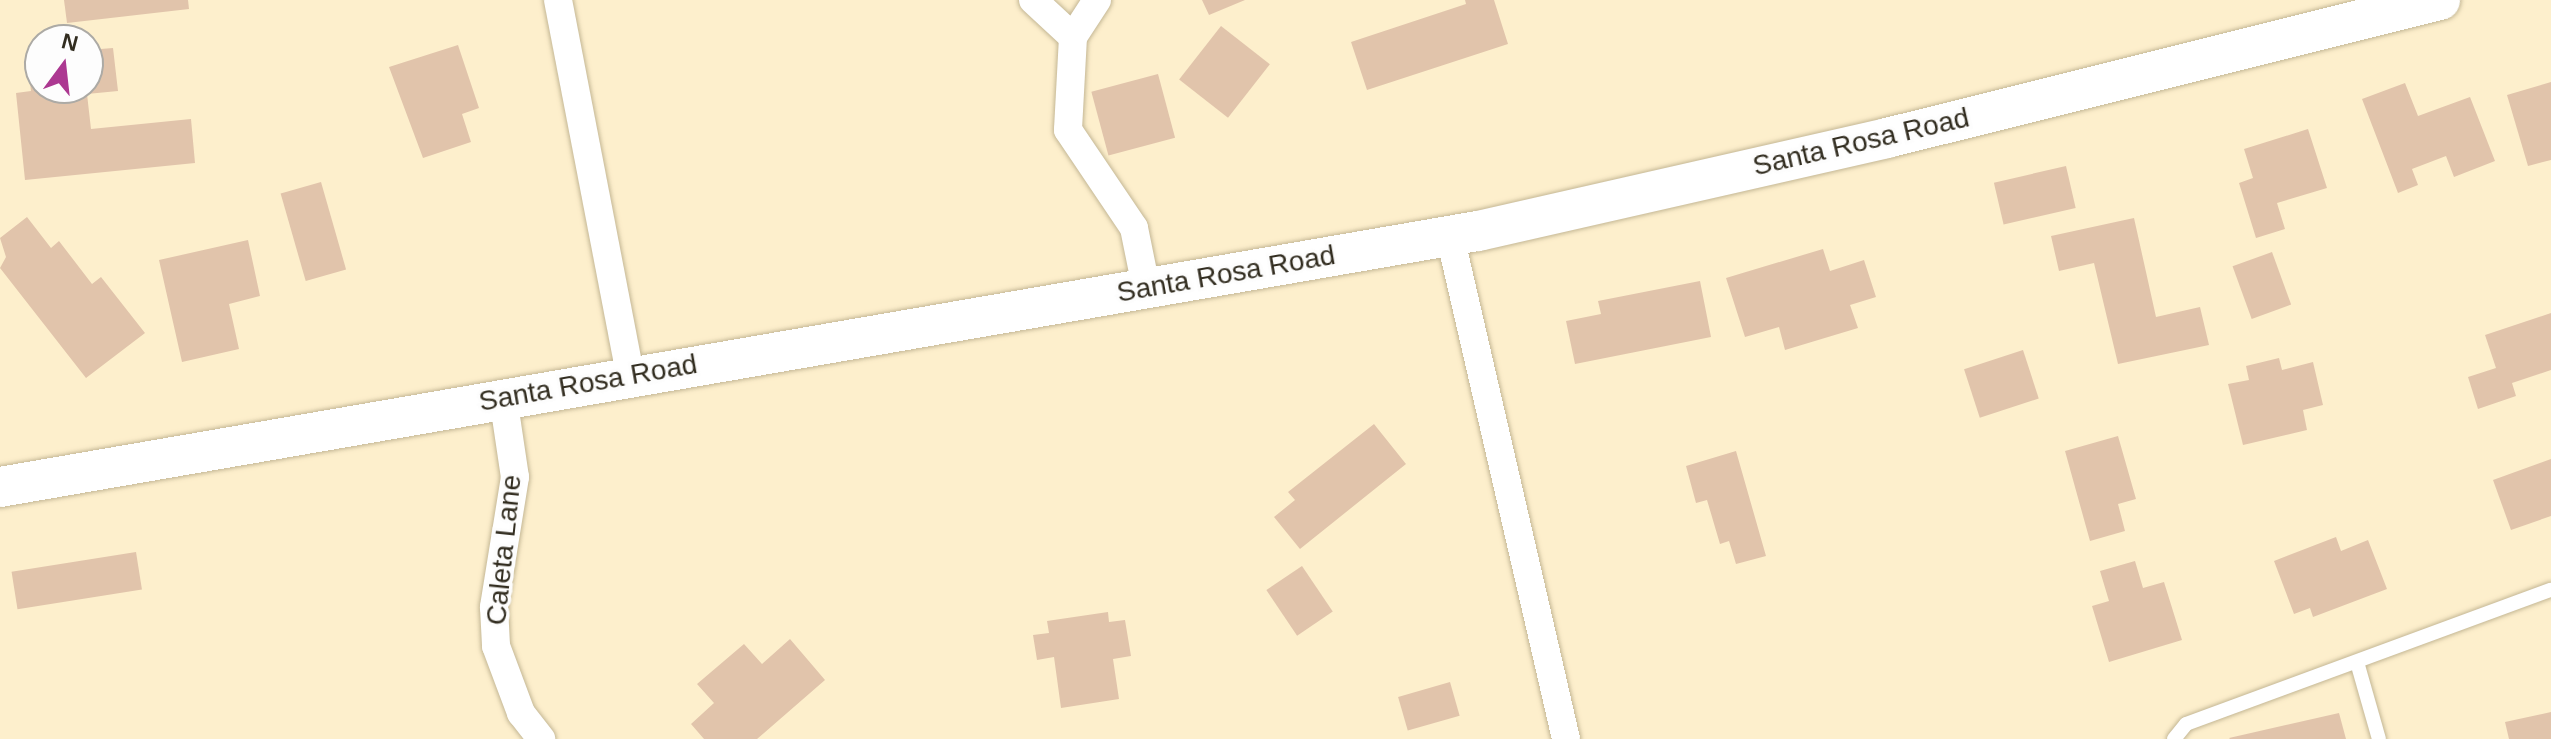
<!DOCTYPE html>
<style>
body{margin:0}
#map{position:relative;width:2551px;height:739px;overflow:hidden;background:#fdefcc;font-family:Arial,sans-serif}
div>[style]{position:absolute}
.building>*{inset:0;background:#e1c4ab;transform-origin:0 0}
.roads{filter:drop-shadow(0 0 2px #c4b795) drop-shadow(0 0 2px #c4b795)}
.lane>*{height:14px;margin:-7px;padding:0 7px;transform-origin:7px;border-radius:7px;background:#fff}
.street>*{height:28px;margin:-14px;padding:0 14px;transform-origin:14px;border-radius:14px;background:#fff}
.secondary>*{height:40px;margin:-20px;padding:0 20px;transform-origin:20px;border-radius:20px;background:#fff}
span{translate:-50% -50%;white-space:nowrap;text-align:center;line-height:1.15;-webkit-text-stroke:7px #fdfdfd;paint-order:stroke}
.street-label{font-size:28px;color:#322d20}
.north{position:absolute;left:24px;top:24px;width:80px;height:80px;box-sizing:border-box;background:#fdfdfd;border:2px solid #acaaa5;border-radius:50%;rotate:15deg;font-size:22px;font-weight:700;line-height:32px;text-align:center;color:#322d20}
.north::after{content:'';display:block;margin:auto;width:28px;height:36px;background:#ac3891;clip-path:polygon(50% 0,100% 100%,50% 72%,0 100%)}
</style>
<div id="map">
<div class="building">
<i style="clip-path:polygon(64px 0,188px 0,189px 9px,67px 23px)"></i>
<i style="clip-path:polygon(1202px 0,1245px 0,1209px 15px)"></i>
<i style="clip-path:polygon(1465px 0,1494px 0,1508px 44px,1367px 90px,1351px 42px,1466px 4px)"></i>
<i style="left:1221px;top:26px;width:62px;height:68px;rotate:38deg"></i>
<i style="clip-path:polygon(458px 45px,479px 108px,462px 114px,471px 142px,423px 158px,389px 67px)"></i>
<i style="clip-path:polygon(113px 48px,118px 91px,87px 94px,91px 129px,191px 119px,195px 163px,25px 180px,16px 93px,31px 91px,27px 57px,40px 56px,40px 88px,88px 88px,88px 50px)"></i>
<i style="left:1158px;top:74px;width:66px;height:69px;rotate:75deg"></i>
<i style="clip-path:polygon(2551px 82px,2551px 160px,2528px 166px,2507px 95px)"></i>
<i style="clip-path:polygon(2405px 83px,2418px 116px,2470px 97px,2495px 161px,2454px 177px,2446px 156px,2412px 169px,2418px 185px,2398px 193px,2362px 99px)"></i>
<i style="clip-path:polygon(2308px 129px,2327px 188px,2277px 203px,2285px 229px,2256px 238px,2239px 183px,2253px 178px,2244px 149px)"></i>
<i style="left:2066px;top:166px;width:43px;height:74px;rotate:77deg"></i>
<i style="left:321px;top:182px;width:91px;height:42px;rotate:74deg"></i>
<i style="clip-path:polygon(27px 217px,51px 248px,59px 241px,92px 284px,101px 277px,145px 333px,86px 378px,0 268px,6px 257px,0 238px)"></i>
<i style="clip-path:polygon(2134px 218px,2156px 317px,2200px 307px,2209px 345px,2118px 364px,2094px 263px,2059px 271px,2051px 236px)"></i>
<i style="clip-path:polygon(248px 240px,260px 296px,229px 304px,239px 349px,182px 362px,159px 260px)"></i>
<i style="clip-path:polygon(1823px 249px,1830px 271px,1864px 260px,1876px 297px,1850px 305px,1858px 328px,1785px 350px,1779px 327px,1745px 337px,1726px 278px)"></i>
<i style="left:2272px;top:252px;width:56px;height:42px;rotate:70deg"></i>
<i style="clip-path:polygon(1700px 281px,1711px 337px,1575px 364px,1566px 321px,1601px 314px,1598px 301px)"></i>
<i style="clip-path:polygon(2551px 313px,2551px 370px,2512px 383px,2516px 396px,2478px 409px,2468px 377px,2496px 368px,2485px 335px)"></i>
<i style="left:2023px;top:350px;width:51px;height:62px;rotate:72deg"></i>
<i style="clip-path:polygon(2279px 358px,2282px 370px,2313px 362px,2323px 405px,2303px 410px,2307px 430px,2243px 445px,2228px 384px,2249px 380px,2246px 366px)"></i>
<i style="clip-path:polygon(1374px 424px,1406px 464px,1300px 549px,1274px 517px,1295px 500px,1288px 492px)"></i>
<i style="clip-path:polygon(2118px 436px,2136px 499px,2118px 504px,2125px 531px,2090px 541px,2065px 451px)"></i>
<i style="clip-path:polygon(1736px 451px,1766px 556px,1736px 564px,1729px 541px,1720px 544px,1707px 500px,1696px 503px,1686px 466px)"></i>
<i style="clip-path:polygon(2551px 459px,2551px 516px,2511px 530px,2493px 480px)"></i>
<i style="clip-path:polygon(2336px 537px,2341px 551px,2368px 540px,2387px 589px,2313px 617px,2310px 608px,2294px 614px,2274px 561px)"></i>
<i style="left:136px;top:552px;width:38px;height:126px;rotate:81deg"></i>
<i style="clip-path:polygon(2135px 561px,2143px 588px,2164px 582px,2182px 640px,2109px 662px,2092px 606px,2109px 601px,2100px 571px)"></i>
<i style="left:1302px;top:566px;width:55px;height:43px;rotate:56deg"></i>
<i style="clip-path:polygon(1108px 612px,1109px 622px,1125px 620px,1131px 656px,1113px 659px,1119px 699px,1061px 708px,1054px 657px,1037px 660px,1033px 635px,1049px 633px,1047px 621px)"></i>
<i style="clip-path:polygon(790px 639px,825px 680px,757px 739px,704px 739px,691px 724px,714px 703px,697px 684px,744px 644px,762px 664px)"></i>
<i style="left:1450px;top:682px;width:35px;height:54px;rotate:74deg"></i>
<i style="clip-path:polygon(2551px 712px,2551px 739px,2509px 739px,2505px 722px)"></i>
<i style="clip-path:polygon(2339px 713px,2346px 739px,2230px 739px,2229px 738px)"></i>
</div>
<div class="roads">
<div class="lane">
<i style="left:2357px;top:662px;width:80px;rotate:74.1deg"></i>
<i style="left:2174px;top:739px;width:19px;rotate:-51deg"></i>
<i style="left:2186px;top:724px;width:389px;rotate:-20.2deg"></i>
</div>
<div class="street">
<i style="left:558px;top:0;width:382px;rotate:79.1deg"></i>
<i style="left:1033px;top:0;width:54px;rotate:42.8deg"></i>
<i style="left:1073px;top:37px;width:44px;rotate:-57deg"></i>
<i style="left:1073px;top:37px;width:93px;rotate:93.1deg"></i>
<i style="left:1068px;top:130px;width:118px;rotate:56deg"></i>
<i style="left:1134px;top:228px;width:60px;rotate:78.5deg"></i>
<i style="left:1450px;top:236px;width:516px;rotate:77.01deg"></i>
<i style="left:503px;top:397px;width:81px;rotate:81.5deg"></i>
<i style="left:515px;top:477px;width:132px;rotate:99.2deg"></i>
<i style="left:494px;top:607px;width:39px;rotate:87deg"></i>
<i style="left:496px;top:646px;width:72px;rotate:69.5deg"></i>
<i style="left:521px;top:713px;width:33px;rotate:52deg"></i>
</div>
<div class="secondary">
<i style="left:0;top:487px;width:1500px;rotate:-9.83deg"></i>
<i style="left:1478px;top:231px;width:419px;rotate:-12.8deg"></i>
<i style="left:1887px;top:138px;width:570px;rotate:-14.01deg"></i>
</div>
</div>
<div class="street-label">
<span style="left:1861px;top:142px;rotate:-13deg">Santa Rosa Road</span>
<span style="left:1226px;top:274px;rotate:-10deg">Santa Rosa Road</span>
<span style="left:588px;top:383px;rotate:-10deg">Santa Rosa Road</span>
<span style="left:504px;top:550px;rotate:-84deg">Caleta Lane</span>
</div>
<div class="north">N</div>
</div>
